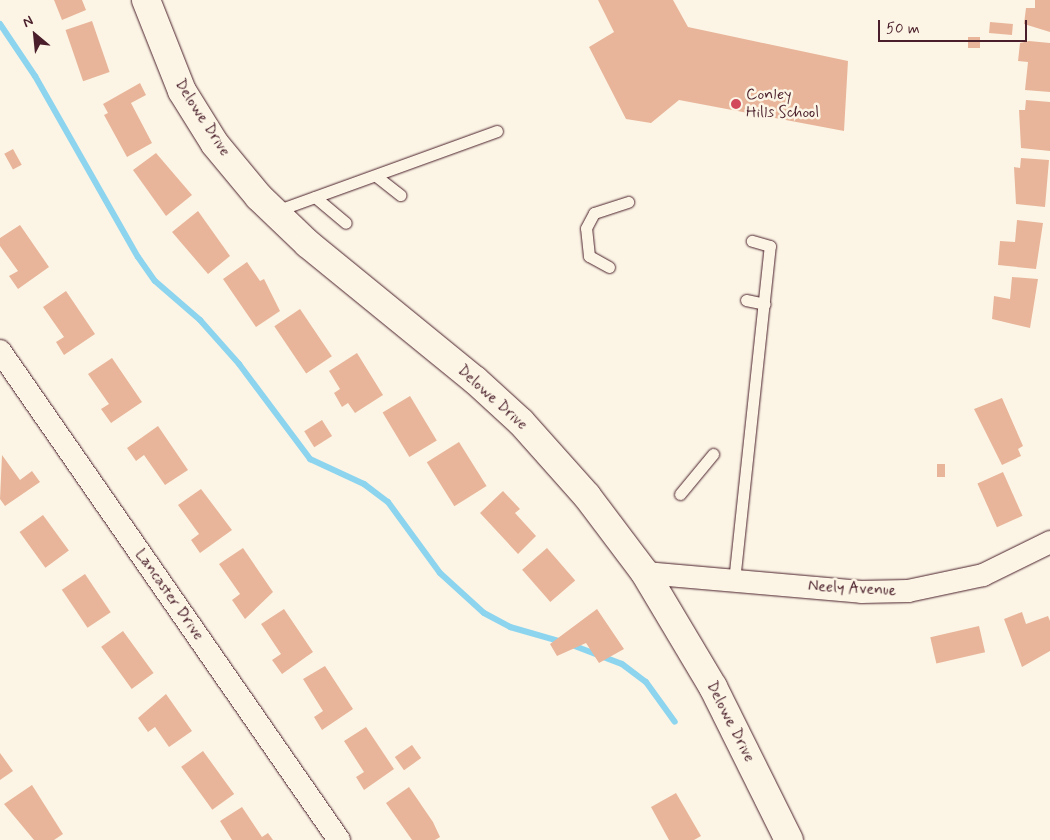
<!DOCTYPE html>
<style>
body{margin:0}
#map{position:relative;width:1050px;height:840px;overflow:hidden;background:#fcf5e5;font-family:Mynerve,sans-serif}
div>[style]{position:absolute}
.stream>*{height:6px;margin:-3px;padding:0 3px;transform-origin:3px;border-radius:3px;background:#8dd4ef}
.building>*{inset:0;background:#e8b59a;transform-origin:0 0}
.roads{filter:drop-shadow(0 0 1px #4a1f2b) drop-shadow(0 0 1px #4a1f2b)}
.service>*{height:11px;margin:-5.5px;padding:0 5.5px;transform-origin:5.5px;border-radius:5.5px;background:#fcf5e5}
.minor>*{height:22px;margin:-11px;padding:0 11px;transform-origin:11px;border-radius:11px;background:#fcf5e5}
.tertiary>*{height:28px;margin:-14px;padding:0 14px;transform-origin:14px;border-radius:14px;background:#fcf5e5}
.dots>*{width:14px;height:14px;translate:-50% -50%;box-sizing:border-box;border:2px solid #fcf5e5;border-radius:50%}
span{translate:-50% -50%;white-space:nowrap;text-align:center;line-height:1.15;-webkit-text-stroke:5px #fcf5e5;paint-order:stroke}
.poi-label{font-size:16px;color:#4a1f2b}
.left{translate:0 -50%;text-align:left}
.street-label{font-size:16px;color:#4a1f2b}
.north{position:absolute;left:10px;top:10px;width:50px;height:50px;-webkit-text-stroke:4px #fcf5e5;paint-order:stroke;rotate:332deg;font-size:14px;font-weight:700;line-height:20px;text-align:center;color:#4a1f2b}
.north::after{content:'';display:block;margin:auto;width:18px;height:22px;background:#4a1f2b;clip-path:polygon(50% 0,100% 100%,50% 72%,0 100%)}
.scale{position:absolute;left:878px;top:20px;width:149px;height:22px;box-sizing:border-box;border:2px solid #4a1f2b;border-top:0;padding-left:6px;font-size:15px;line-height:18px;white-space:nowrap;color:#4a1f2b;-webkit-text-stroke:4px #fcf5e5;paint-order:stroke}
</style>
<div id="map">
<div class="stream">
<i style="left:0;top:24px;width:63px;rotate:56.1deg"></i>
<i style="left:35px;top:76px;width:208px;rotate:60.4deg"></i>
<i style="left:138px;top:257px;width:29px;rotate:55deg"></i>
<i style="left:155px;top:281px;width:60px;rotate:40.9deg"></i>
<i style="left:200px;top:320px;width:59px;rotate:48.4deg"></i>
<i style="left:239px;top:364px;width:119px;rotate:53.2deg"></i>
<i style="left:310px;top:459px;width:60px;rotate:24.8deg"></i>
<i style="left:364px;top:484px;width:30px;rotate:37deg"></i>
<i style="left:388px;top:502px;width:88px;rotate:53.8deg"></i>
<i style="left:440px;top:573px;width:59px;rotate:42.3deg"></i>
<i style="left:484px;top:613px;width:30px;rotate:28deg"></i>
<i style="left:510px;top:627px;width:54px;rotate:16.1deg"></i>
<i style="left:572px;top:645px;width:53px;rotate:20.8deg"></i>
<i style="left:622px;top:664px;width:30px;rotate:37deg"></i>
<i style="left:646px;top:682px;width:49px;rotate:54.1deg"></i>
</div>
<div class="building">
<i style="clip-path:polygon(54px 0,82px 0,86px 10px,62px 20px)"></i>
<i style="clip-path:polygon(598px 0,673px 0,688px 27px,848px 61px,844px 131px,679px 100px,651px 123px,626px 119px,589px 47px,614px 32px)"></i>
<i style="clip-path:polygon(1035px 0,1050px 0,1050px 32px,1024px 24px,1026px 8px,1035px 8px)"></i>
<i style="left:92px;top:21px;width:54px;height:28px;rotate:71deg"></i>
<i style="left:990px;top:22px;width:23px;height:11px;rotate:5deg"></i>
<i style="left:968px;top:37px;width:12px;height:11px"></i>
<i style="clip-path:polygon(1029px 41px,1050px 43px,1050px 92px,1025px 90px,1028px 62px,1018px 61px,1020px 43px)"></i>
<i style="clip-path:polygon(140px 83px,146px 95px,131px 103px,152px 143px,127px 157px,104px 115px,108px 113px,103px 104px)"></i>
<i style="clip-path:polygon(1026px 100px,1050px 102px,1050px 151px,1021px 148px,1019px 110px,1025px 110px)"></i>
<i style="left:13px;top:149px;width:18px;height:10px;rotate:61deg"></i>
<i style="clip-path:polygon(156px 153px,192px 195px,166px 216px,133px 170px)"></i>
<i style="clip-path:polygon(1021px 158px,1049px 160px,1045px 207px,1016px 204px,1014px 167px,1020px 168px)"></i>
<i style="clip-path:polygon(198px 211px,230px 256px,208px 274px,172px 232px)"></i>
<i style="clip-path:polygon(1017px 220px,1043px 223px,1036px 269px,998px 265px,1000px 241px,1015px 242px)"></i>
<i style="clip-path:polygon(20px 225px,49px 267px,18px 289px,9px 276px,18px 271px,0 246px,0 238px)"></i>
<i style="clip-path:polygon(247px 262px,260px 281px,264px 279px,280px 311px,256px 327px,223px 279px)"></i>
<i style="clip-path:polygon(1012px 277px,1038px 279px,1030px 328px,992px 319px,994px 296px,1010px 299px)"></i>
<i style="clip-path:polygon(66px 291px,95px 334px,64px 355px,56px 342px,64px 337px,43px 307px)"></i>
<i style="left:300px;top:309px;width:57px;height:31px;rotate:56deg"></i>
<i style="clip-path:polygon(357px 353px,383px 395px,355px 413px,348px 403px,342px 407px,334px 393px,340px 389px,329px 371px)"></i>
<i style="clip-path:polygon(112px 358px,142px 402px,111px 423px,101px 409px,109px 404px,88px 374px)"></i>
<i style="left:410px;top:396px;width:52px;height:32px;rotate:59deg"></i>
<i style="clip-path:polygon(1002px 398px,1023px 446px,1018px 449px,1021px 456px,1002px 465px,974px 409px)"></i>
<i style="left:322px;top:420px;width:19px;height:21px;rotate:58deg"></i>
<i style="clip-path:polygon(158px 426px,188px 470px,165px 485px,144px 455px,136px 461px,127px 448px)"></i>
<i style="left:459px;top:442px;width:52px;height:38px;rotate:58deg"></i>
<i style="clip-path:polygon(2px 455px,20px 480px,32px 471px,40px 482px,5px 506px,0 499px)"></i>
<i style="left:937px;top:464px;width:8px;height:13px"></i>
<i style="left:1003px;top:472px;width:48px;height:28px;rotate:66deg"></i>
<i style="clip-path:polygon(201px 489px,232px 530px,200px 553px,191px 540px,199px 534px,178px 505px)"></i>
<i style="clip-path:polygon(503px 491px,520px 509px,515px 513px,536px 536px,518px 554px,480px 513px)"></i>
<i style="left:43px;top:515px;width:44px;height:29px;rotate:54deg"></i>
<i style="clip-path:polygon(243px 548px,273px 592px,245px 619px,232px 600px,240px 594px,219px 564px)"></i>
<i style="left:547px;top:548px;width:43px;height:33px;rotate:49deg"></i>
<i style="left:85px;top:574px;width:46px;height:28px;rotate:56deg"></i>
<i style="clip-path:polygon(284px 609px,313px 652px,282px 674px,272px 660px,281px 654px,261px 624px)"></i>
<i style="clip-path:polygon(597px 609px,624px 649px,599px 663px,586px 643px,557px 656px,550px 644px)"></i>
<i style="clip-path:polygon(1022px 612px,1026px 624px,1048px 616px,1050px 621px,1050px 651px,1022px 667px,1004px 619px)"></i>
<i style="left:979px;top:626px;width:27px;height:50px;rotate:77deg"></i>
<i style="left:123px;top:631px;width:52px;height:27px;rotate:54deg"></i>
<i style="clip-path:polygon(325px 666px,353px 709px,322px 730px,314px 717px,323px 711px,303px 679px)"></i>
<i style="clip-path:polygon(166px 694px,192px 731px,169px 747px,155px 727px,148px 732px,138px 718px)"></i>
<i style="clip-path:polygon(366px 727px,394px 769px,364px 790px,356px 777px,364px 772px,344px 741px)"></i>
<i style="left:412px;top:745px;width:16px;height:21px;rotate:55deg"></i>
<i style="left:203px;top:751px;width:53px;height:27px;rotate:54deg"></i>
<i style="clip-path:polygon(0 753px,13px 771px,0 780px)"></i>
<i style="clip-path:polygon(32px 785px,63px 834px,54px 840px,34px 840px,4px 804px)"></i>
<i style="clip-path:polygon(409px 787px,433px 822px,440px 837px,435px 840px,412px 840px,386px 803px)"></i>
<i style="clip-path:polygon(676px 793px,701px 836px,694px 840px,669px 840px,651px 807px)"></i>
<i style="clip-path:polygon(242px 807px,262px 837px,268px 833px,273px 840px,232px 840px,220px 821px)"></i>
</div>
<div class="roads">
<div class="service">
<i style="left:376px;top:176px;width:31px;rotate:38deg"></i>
<i style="left:315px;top:197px;width:40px;rotate:40deg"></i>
<i style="left:276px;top:211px;width:235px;rotate:-19.9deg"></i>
<i style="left:609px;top:267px;width:23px;rotate:-151deg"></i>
<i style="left:589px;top:256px;width:28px;rotate:-96deg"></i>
<i style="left:586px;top:228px;width:17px;rotate:-62deg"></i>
<i style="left:594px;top:213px;width:36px;rotate:-18deg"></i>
<i style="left:746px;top:300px;width:19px;rotate:12deg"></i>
<i style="left:680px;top:494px;width:52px;rotate:-50.5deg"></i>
<i style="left:734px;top:581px;width:337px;rotate:-83.9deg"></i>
<i style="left:770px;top:246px;width:19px;rotate:-164deg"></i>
</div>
<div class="minor">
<i style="left:0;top:351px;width:595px;rotate:55.27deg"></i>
<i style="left:645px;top:573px;width:217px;rotate:5deg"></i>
<i style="left:861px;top:592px;width:47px;rotate:-1.2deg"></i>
<i style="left:908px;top:591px;width:77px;rotate:-12deg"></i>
<i style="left:983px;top:575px;width:75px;rotate:-26.2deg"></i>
</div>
<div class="tertiary">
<i style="left:146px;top:0;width:98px;rotate:68.4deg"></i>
<i style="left:182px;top:91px;width:62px;rotate:58.1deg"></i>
<i style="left:215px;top:144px;width:69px;rotate:50.3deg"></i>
<i style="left:259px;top:197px;width:68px;rotate:43.8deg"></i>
<i style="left:308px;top:244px;width:215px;rotate:39.2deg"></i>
<i style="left:475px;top:380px;width:62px;rotate:42.4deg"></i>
<i style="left:521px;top:422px;width:99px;rotate:48.3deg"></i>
<i style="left:587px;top:496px;width:96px;rotate:53deg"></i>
<i style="left:645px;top:573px;width:133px;rotate:59.2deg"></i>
<i style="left:713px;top:687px;width:171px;rotate:63.6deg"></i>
</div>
</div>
<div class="dots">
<i style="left:736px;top:104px;background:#d1495b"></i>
</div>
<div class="poi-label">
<span class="left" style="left:746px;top:104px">Conley<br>Hills School</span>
</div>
<div class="street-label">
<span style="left:202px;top:118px;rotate:57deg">Delowe Drive</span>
<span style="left:492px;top:398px;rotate:42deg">Delowe Drive</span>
<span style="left:852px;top:589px;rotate:3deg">Neely Avenue</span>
<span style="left:169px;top:595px;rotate:55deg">Lancaster Drive</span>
<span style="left:730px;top:722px;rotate:63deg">Delowe Drive</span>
</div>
<div class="north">N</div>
<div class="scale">50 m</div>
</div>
